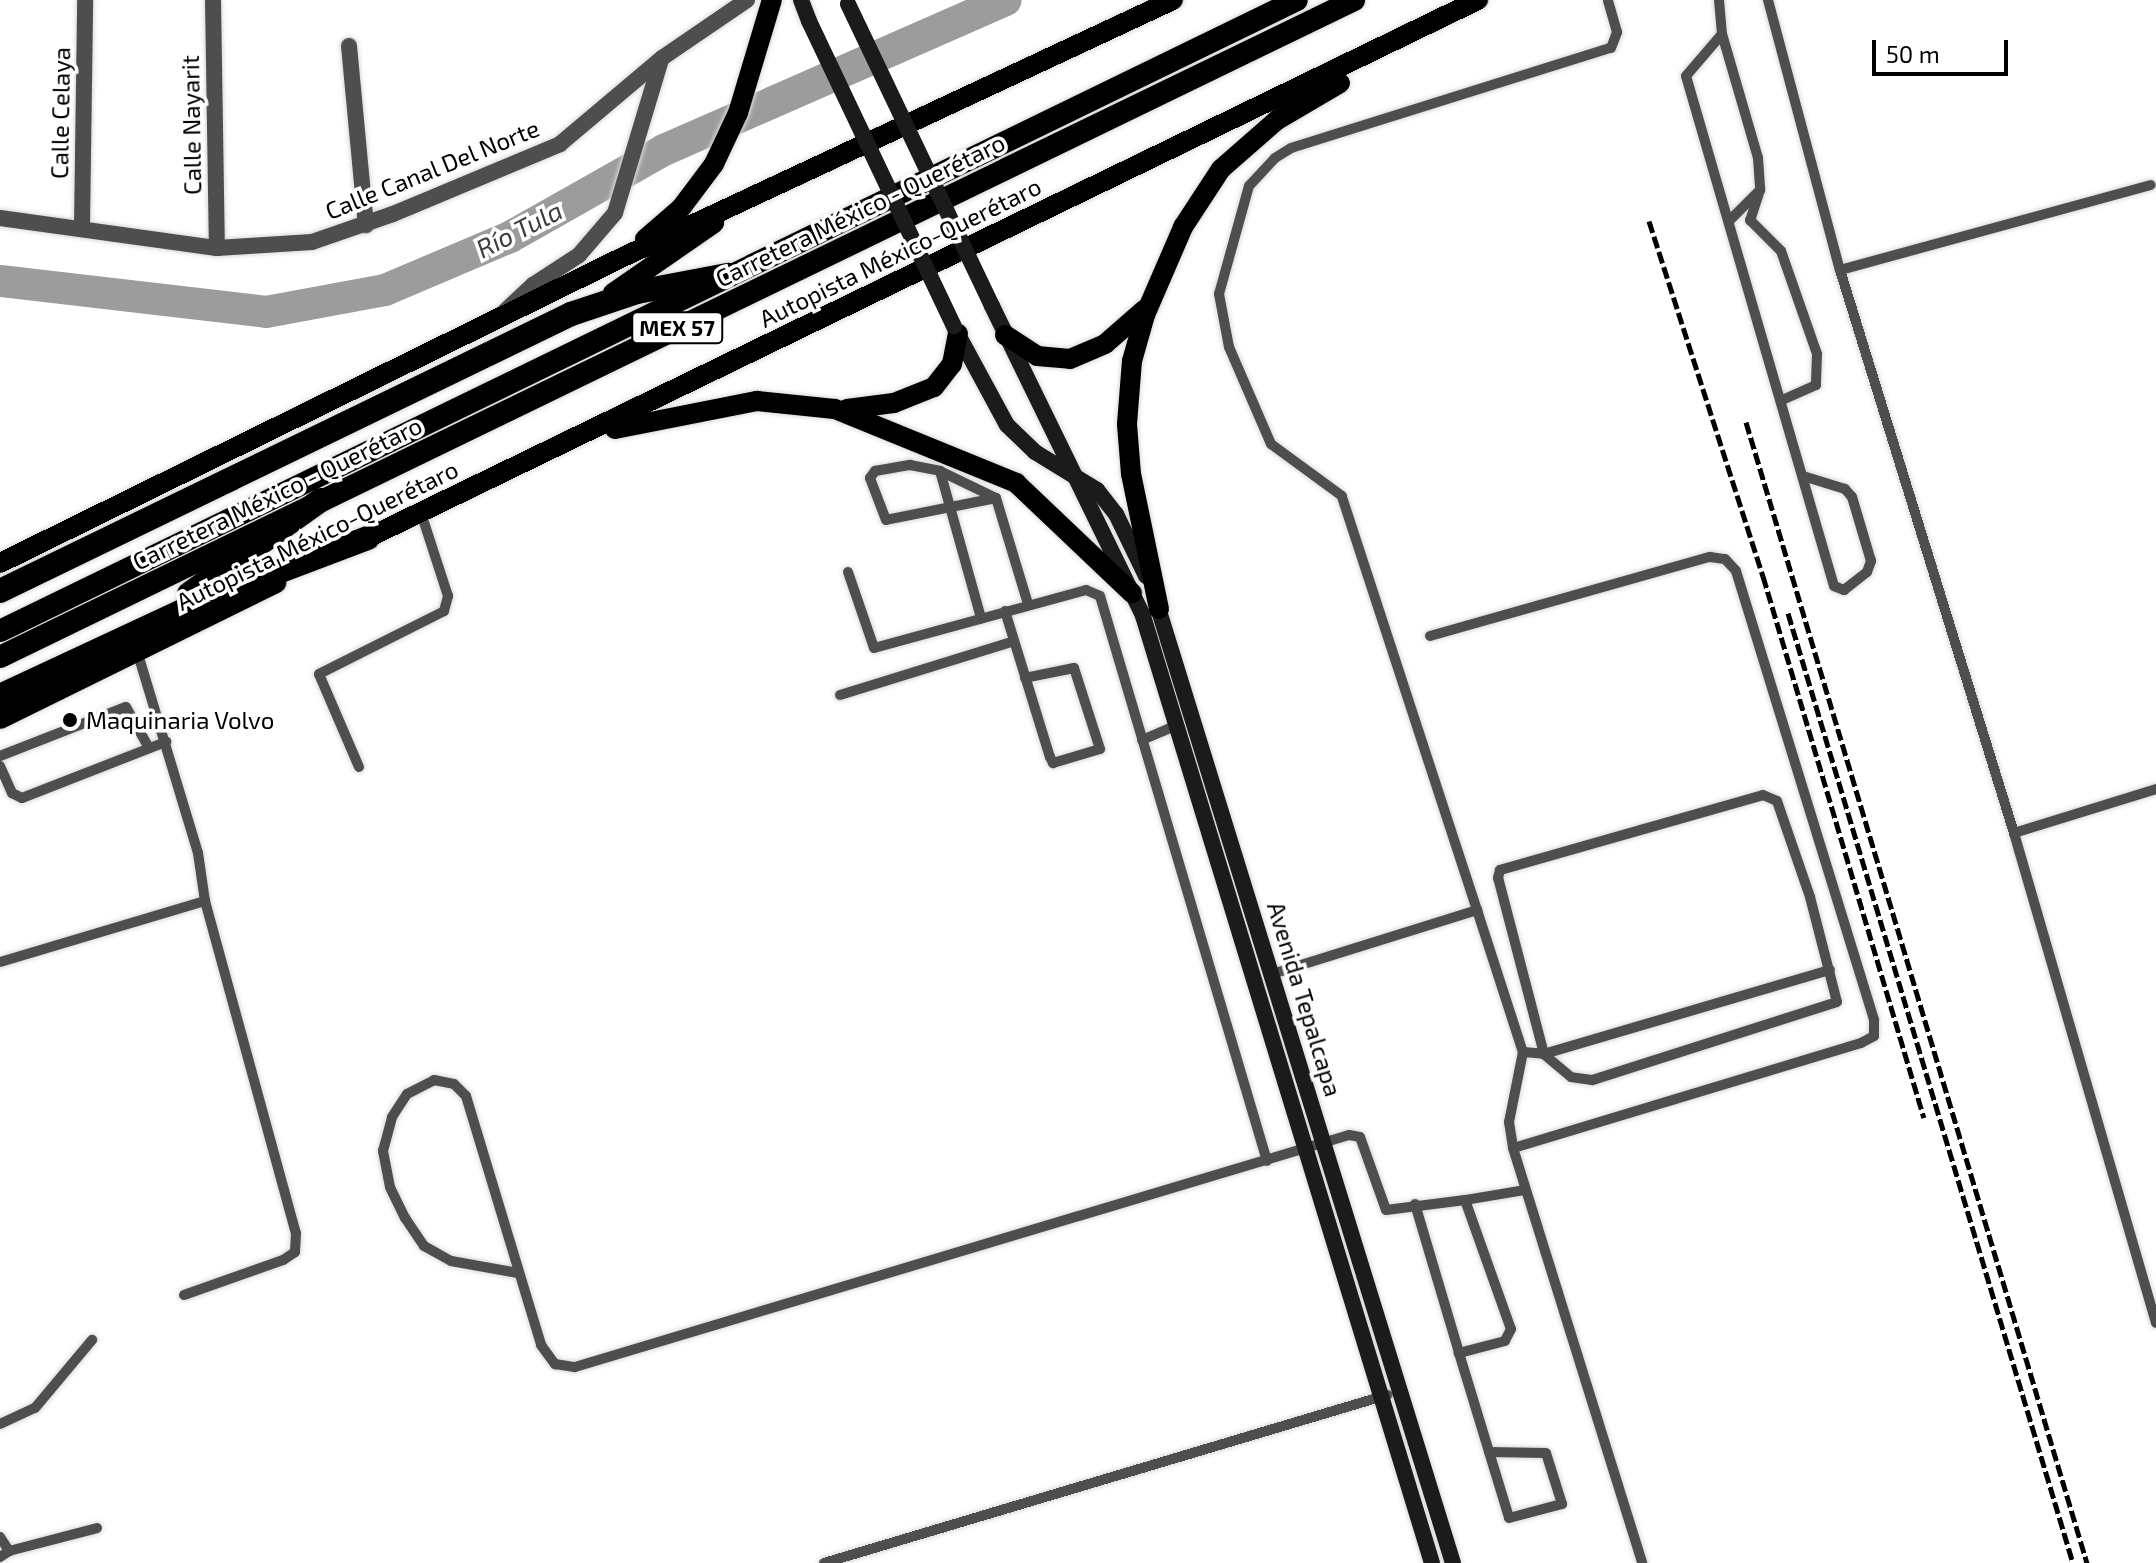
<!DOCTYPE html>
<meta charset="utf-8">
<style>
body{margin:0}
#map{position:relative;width:2156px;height:1563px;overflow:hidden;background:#fff;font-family:"Exo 2",sans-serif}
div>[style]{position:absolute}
.river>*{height:32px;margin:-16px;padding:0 16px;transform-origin:16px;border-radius:16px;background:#9c9c9c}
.roads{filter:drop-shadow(0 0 2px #dbdbdb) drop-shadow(0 0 2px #dbdbdb)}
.service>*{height:10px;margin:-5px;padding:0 5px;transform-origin:5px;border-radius:5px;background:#4e4e4e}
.minor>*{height:16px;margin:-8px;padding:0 8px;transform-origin:8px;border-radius:8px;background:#4e4e4e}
.secondary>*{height:16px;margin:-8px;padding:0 8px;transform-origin:8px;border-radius:8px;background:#1b1b1b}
.primary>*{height:20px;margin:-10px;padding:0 10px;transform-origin:10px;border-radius:10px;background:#000}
.trunk>*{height:22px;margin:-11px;padding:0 11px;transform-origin:11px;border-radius:11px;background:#000}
.motorway>*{height:24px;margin:-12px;padding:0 12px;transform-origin:12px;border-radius:12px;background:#000}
.rail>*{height:5px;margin-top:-2.5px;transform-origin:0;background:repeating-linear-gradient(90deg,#000 0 12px,transparent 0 16px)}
.secondary-bridge>*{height:16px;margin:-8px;padding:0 8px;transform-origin:8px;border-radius:8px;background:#1b1b1b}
.dots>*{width:22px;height:22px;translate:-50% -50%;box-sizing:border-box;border:4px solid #fff;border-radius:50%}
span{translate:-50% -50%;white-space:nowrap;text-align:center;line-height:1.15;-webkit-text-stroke:7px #fff;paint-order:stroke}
.shield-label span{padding:2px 6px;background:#fff;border:2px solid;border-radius:6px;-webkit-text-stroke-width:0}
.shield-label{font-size:22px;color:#000;font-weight:700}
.street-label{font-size:24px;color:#000}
.poi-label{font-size:24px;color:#000}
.left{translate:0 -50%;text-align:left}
.water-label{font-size:26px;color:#3d3d3d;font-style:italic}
.scale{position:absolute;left:1872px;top:40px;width:136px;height:36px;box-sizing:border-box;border:4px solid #000;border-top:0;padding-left:10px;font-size:24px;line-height:28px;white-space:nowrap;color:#000;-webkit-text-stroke:6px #fff;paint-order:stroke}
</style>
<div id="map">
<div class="river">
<i style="left:0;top:281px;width:268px;rotate:6.6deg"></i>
<i style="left:266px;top:312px;width:121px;rotate:-10.5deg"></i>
<i style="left:385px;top:290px;width:136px;rotate:-23deg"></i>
<i style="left:510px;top:237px;width:177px;rotate:-29.5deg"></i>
<i style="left:664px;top:150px;width:373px;rotate:-23.7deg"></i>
</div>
<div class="roads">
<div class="service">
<i style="left:1719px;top:0;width:34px;rotate:85deg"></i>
<i style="left:1722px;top:34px;width:129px;rotate:73.8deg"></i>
<i style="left:1758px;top:158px;width:32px;rotate:86deg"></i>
<i style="left:1760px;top:190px;width:44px;rotate:135deg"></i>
<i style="left:1768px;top:0;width:279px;rotate:75.1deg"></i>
<i style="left:1840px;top:270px;width:589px;rotate:72.83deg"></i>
<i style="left:2014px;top:833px;width:510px;rotate:73.84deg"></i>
<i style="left:1722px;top:34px;width:55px;rotate:130.6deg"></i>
<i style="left:1686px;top:76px;width:531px;rotate:73.82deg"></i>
<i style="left:1834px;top:586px;width:11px;rotate:22deg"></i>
<i style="left:1844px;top:590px;width:29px;rotate:-38deg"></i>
<i style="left:1867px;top:572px;width:12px;rotate:-70deg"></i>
<i style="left:1871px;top:561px;width:67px;rotate:-106.5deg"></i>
<i style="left:1852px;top:497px;width:11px;rotate:-131deg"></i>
<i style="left:1845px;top:489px;width:44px;rotate:-162.8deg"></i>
<i style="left:1760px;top:190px;width:32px;rotate:108deg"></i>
<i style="left:1750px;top:220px;width:44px;rotate:45deg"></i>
<i style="left:1781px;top:251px;width:109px;rotate:70.7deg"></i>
<i style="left:1817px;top:354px;width:31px;rotate:92deg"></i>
<i style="left:1816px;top:385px;width:37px;rotate:156deg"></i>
<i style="left:1840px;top:270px;width:322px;rotate:-15.3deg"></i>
<i style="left:940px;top:471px;width:153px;rotate:74.4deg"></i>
<i style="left:996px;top:498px;width:112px;rotate:168.7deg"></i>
<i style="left:886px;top:520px;width:45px;rotate:-110.9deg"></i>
<i style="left:870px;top:478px;width:9px;rotate:-54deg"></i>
<i style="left:875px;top:471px;width:36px;rotate:-10deg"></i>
<i style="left:910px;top:465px;width:31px;rotate:11deg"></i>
<i style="left:940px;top:471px;width:62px;rotate:25.7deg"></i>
<i style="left:996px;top:498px;width:111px;rotate:73.2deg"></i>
<i style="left:848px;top:572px;width:80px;rotate:71.1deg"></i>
<i style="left:874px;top:648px;width:220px;rotate:-15.3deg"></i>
<i style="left:1086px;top:590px;width:15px;rotate:23deg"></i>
<i style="left:1100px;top:596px;width:589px;rotate:73.53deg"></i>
<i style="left:1005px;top:611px;width:153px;rotate:72.9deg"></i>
<i style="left:1050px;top:757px;width:7px;rotate:63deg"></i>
<i style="left:1053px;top:763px;width:49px;rotate:-16.6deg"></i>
<i style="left:1100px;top:749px;width:85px;rotate:-107.8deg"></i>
<i style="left:1074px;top:668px;width:50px;rotate:168.5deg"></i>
<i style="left:1430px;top:636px;width:291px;rotate:-15.8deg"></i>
<i style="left:1710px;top:557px;width:15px;rotate:8deg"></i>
<i style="left:1725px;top:559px;width:16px;rotate:47deg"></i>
<i style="left:1736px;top:571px;width:470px;rotate:72.9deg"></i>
<i style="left:1874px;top:1020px;width:16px;rotate:90deg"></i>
<i style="left:1874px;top:1036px;width:15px;rotate:152deg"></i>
<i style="left:1861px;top:1043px;width:363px;rotate:163.2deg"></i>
<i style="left:137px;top:651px;width:211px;rotate:73.2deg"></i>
<i style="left:198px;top:853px;width:49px;rotate:81.7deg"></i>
<i style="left:205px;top:901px;width:344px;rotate:74.7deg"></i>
<i style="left:296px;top:1233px;width:19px;rotate:93deg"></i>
<i style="left:295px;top:1252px;width:14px;rotate:146deg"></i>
<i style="left:283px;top:1260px;width:105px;rotate:160.5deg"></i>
<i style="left:840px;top:695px;width:182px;rotate:-17.2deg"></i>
<i style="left:1142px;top:740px;width:38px;rotate:-23deg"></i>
<i style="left:0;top:756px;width:135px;rotate:-21.3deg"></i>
<i style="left:126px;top:707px;width:47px;rotate:60.7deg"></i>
<i style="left:0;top:766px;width:30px;rotate:66deg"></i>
<i style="left:12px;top:793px;width:11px;rotate:27deg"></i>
<i style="left:22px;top:798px;width:155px;rotate:-21.3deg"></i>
<i style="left:359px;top:767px;width:101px;rotate:-113.3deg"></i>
<i style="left:319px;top:674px;width:140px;rotate:-26.7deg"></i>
<i style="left:444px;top:611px;width:16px;rotate:-75deg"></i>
<i style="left:448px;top:596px;width:87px;rotate:-108deg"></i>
<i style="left:1763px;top:795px;width:15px;rotate:23deg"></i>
<i style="left:1777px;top:801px;width:102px;rotate:71deg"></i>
<i style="left:1810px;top:897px;width:108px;rotate:75.6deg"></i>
<i style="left:1837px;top:1002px;width:257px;rotate:162.3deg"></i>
<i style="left:1592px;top:1080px;width:21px;rotate:-172deg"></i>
<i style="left:1571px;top:1077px;width:35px;rotate:-140deg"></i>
<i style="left:1544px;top:1054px;width:182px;rotate:-104.6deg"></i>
<i style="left:1498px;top:878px;width:8px;rotate:-76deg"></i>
<i style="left:1500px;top:870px;width:273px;rotate:-15.9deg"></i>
<i style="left:2014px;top:833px;width:149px;rotate:-17.2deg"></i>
<i style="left:1477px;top:910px;width:435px;rotate:-108.1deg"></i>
<i style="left:1342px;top:496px;width:88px;rotate:-143.8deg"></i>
<i style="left:1271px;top:444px;width:106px;rotate:-113.4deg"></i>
<i style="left:1229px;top:347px;width:54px;rotate:-100.7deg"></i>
<i style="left:1219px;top:294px;width:112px;rotate:-74.5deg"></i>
<i style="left:1249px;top:186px;width:38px;rotate:-47deg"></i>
<i style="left:1275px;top:158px;width:19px;rotate:-32deg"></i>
<i style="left:1291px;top:148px;width:335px;rotate:-17.4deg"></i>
<i style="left:1611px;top:48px;width:17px;rotate:-69deg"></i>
<i style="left:1617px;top:32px;width:33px;rotate:-106deg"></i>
<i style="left:0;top:962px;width:214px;rotate:-16.6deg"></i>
<i style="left:1272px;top:974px;width:215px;rotate:-17.3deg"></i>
<i style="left:1477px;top:910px;width:149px;rotate:72.1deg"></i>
<i style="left:1523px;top:1052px;width:21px;rotate:5deg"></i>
<i style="left:1544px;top:1054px;width:298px;rotate:-16.4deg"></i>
<i style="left:1523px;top:1052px;width:71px;rotate:101.3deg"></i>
<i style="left:1509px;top:1122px;width:26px;rotate:81deg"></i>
<i style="left:1513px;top:1148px;width:435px;rotate:72.7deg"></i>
<i style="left:1465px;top:1200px;width:61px;rotate:-9.5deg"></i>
<i style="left:1415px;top:1204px;width:155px;rotate:73.5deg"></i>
<i style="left:518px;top:1273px;width:68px;rotate:-169.8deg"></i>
<i style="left:451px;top:1261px;width:31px;rotate:-151deg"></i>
<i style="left:424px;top:1246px;width:34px;rotate:-124deg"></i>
<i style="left:405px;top:1218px;width:34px;rotate:-116deg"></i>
<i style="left:390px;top:1187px;width:37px;rotate:-101deg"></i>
<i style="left:383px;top:1151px;width:35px;rotate:-75deg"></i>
<i style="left:392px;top:1117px;width:27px;rotate:-57deg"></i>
<i style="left:407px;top:1094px;width:30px;rotate:-27deg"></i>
<i style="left:434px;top:1080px;width:20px;rotate:11deg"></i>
<i style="left:454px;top:1084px;width:17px;rotate:45deg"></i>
<i style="left:466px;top:1096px;width:260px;rotate:73.2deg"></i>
<i style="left:541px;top:1345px;width:24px;rotate:54deg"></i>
<i style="left:555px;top:1364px;width:20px;rotate:9deg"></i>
<i style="left:575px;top:1367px;width:808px;rotate:-16.69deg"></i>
<i style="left:1349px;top:1135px;width:11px;rotate:10deg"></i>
<i style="left:1360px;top:1137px;width:77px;rotate:70.4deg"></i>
<i style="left:1386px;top:1210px;width:80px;rotate:-7.2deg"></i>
<i style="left:1465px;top:1200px;width:137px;rotate:70.4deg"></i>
<i style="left:1511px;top:1329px;width:13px;rotate:117deg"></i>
<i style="left:1505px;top:1341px;width:48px;rotate:165.4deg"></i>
<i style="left:1459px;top:1353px;width:172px;rotate:73.1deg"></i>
<i style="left:1509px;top:1518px;width:55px;rotate:-14.8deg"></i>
<i style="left:1562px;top:1504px;width:53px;rotate:-107.4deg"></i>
<i style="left:1546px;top:1453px;width:57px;rotate:-179deg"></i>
<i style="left:0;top:1424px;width:38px;rotate:-25deg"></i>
<i style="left:35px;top:1408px;width:89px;rotate:-50deg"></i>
<i style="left:0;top:1537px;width:17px;rotate:57deg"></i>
<i style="left:9px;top:1551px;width:11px;rotate:146deg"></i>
<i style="left:9px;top:1551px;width:91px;rotate:-14.6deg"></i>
<i style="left:824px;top:1563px;width:588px;rotate:-16.62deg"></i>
</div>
<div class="minor">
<i style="left:213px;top:0;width:248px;rotate:89.1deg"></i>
<i style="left:349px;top:46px;width:180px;rotate:84.6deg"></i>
<i style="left:0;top:218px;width:219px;rotate:7.9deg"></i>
<i style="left:217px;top:248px;width:95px;rotate:-3.6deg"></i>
<i style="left:312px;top:242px;width:86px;rotate:-19.1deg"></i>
<i style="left:393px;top:214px;width:181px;rotate:-22.7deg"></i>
<i style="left:560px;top:144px;width:133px;rotate:-40.1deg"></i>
<i style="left:662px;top:58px;width:103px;rotate:-34.3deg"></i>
<i style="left:82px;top:227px;width:227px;rotate:-89.2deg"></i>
<i style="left:505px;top:311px;width:38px;rotate:-43deg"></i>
<i style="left:533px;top:285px;width:55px;rotate:-33.1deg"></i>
<i style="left:579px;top:255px;width:55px;rotate:-49.4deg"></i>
<i style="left:615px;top:213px;width:160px;rotate:-73.3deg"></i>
</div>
<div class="secondary">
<i style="left:801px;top:0;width:22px;rotate:69deg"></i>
<i style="left:992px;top:306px;width:345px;rotate:64deg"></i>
<i style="left:1143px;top:616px;width:990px;rotate:73.03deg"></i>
<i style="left:955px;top:329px;width:109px;rotate:61.6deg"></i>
<i style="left:1007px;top:425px;width:39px;rotate:44deg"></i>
<i style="left:1035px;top:452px;width:73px;rotate:31.5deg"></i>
<i style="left:1097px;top:490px;width:31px;rotate:52deg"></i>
<i style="left:1116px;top:514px;width:69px;rotate:64.2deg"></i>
<i style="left:1155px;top:598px;width:1010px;rotate:72.84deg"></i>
</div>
<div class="primary">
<i style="left:645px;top:239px;width:48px;rotate:-40.7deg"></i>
<i style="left:681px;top:208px;width:55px;rotate:-53.1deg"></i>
<i style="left:714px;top:164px;width:56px;rotate:-64.8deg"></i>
<i style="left:738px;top:113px;width:118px;rotate:-73.3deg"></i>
<i style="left:613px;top:293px;width:123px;rotate:-34.7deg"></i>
<i style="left:1005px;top:335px;width:38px;rotate:33deg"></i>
<i style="left:1037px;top:356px;width:33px;rotate:5deg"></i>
<i style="left:1070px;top:359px;width:38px;rotate:-23deg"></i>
<i style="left:1105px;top:344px;width:52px;rotate:-41.1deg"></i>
<i style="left:847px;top:409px;width:47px;rotate:-7.3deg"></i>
<i style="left:894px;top:403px;width:43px;rotate:-21.8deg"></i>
<i style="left:934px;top:387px;width:29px;rotate:-52deg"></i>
<i style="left:952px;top:364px;width:31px;rotate:-79deg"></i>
<i style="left:615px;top:429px;width:145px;rotate:-11.2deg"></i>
<i style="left:757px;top:401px;width:78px;rotate:5.9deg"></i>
<i style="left:835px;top:409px;width:196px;rotate:22.2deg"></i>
<i style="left:1016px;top:483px;width:160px;rotate:43.5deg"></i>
<i style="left:355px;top:544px;width:1248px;rotate:-25.85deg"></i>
<i style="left:0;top:563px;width:694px;rotate:-26.16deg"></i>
<i style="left:623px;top:257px;width:607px;rotate:-25.05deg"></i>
<i style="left:1159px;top:609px;width:138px;rotate:-101.7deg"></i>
<i style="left:1131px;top:474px;width:50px;rotate:-94.6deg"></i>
<i style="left:1127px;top:424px;width:63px;rotate:-85.5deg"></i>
<i style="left:1132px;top:361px;width:48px;rotate:-74.2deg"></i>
<i style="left:1145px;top:315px;width:96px;rotate:-66.6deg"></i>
<i style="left:1183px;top:227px;width:69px;rotate:-56.8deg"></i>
<i style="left:1221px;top:169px;width:74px;rotate:-41.2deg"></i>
<i style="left:1277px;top:120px;width:73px;rotate:-30.4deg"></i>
<i style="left:0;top:719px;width:308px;rotate:-26.2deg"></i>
</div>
<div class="trunk">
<i style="left:0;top:631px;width:1442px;rotate:-25.94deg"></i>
<i style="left:0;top:657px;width:1505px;rotate:-25.88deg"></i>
</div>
<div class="motorway">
<i style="left:0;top:591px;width:635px;rotate:-25.88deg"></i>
<i style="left:571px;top:314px;width:70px;rotate:-18.4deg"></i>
<i style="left:637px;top:292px;width:93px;rotate:-10.6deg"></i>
<i style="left:189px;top:594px;width:162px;rotate:-35.5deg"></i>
<i style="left:0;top:696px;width:239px;rotate:-25deg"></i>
<i style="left:217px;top:595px;width:161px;rotate:-20.7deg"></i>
</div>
</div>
<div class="rail">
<i style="left:1649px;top:221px;width:373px;rotate:72.2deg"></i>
<i style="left:1763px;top:576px;width:565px;rotate:73.46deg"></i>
<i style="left:1746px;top:422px;width:1191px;rotate:73.36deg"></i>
<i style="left:1788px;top:613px;width:992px;rotate:73.3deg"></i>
</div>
<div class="secondary-bridge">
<i style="left:848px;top:4px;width:335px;rotate:64.5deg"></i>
<i style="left:809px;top:21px;width:338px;rotate:64.6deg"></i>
</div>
<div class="dots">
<i style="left:70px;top:720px;background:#000"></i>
</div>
<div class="shield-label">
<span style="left:677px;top:328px">MEX 57</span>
</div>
<div class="street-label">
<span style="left:60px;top:113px;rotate:-89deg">Calle Celaya</span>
<span style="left:191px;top:125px;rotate:-91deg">Calle Nayarit</span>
<span style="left:432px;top:169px;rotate:-22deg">Calle Canal Del Norte</span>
<span style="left:860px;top:210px;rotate:-26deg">Carretera México - Querétaro</span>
<span style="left:900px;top:252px;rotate:-26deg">Autopista México-Querétaro</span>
<span style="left:277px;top:493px;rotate:-26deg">Carretera México - Querétaro</span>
<span style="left:317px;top:535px;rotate:-26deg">Autopista México-Querétaro</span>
<span style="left:1305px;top:999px;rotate:73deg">Avenida Tepalcapa</span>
</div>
<div class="poi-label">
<span class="left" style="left:86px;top:720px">Maquinaria Volvo</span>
</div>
<div class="water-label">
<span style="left:519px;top:229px;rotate:-27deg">Río Tula</span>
</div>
<div class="scale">50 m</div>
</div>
